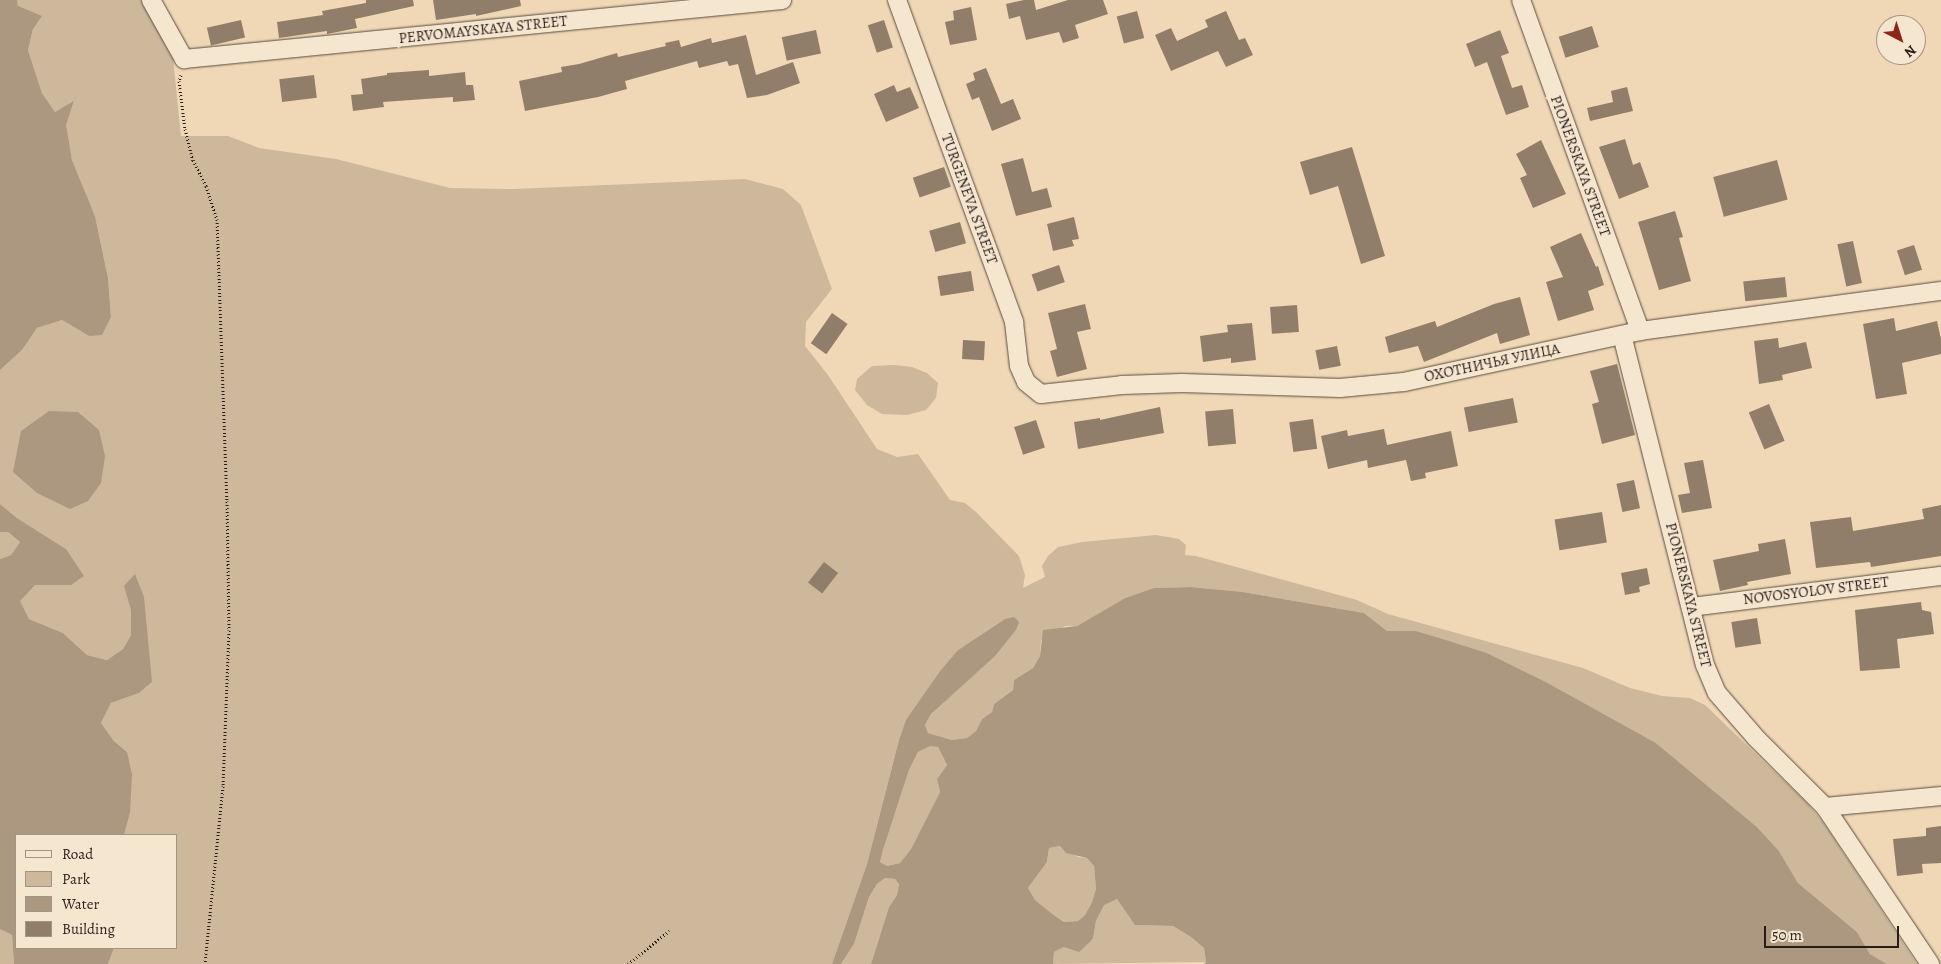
<!DOCTYPE html>
<meta charset="utf-8">
<style>
body{margin:0}
#map{position:relative;width:1941px;height:964px;overflow:hidden;background:#f0d8b6;font-family:Alegreya,serif}
div>[style]{position:absolute}
.green>*{inset:0;background:#ceb89b}
.water>*{inset:0;background:#ac9880}
.building>*{inset:0;background:#907e6a;transform-origin:0 0}
.path>*{height:3px;margin-top:-1.5px;transform-origin:0;background:repeating-linear-gradient(90deg,#291c17 0 1px,transparent 0 3.5px)}
.roads{filter:drop-shadow(0 0 1px #5b4b3f) drop-shadow(0 0 1px #5b4b3f)}
.street>*{height:18px;margin:-9px;padding:0 9px;transform-origin:9px;border-radius:9px;background:#f5e6d0}
span{translate:-50% -50%;white-space:nowrap;text-align:center;line-height:1.15;-webkit-text-stroke:4.5px #f5e6d0;paint-order:stroke}
.street-label{font-size:15px;color:#291c17}
.legend{position:absolute;left:15px;top:834px;width:162px;height:115px;box-sizing:border-box;background:#f5e6d0;border:1px solid #a39586;margin:0;padding:6px 9px;list-style:none;font-size:15px;color:#291c17}
.legend li{display:flex;align-items:center;gap:10px;height:25px}
.legend b{width:25px;border:1px solid #a39586}
.north{position:absolute;left:1876px;top:15px;width:50px;height:50px;box-sizing:border-box;background:#f5e6d0;border:1px solid #a39586;border-radius:50%;rotate:140deg;font-size:14px;font-weight:700;line-height:20px;text-align:center;color:#291c17}
.north::after{content:'';display:block;margin:auto;width:18px;height:22px;background:#8f2418;clip-path:polygon(50% 0,100% 100%,50% 72%,0 100%)}
.scale{position:absolute;left:1764px;top:926px;width:135px;height:22px;box-sizing:border-box;border:2px solid #291c17;border-top:0;padding-left:6px;font-size:15px;line-height:18px;white-space:nowrap;color:#291c17;-webkit-text-stroke:4px #f5e6d0;paint-order:stroke}
</style>
<div id="map">
<div class="green">
<i style="clip-path:polygon(17px 0,141px 0,173px 58px,181px 136px,228px 136px,259px 148px,336px 159px,450px 188px,514px 189px,745px 179px,783px 189px,801px 205px,832px 289px,806px 322px,805px 346px,828px 375px,877px 449px,897px 457px,918px 454px,950px 500px,965px 503px,976px 512px,1019px 556px,1025px 575px,1023px 588px,1045px 577px,1042px 566px,1048px 556px,1058px 547px,1082px 542px,1156px 535px,1179px 539px,1186px 545px,1185px 555px,1196px 556px,1357px 600px,1388px 614px,1583px 668px,1630px 688px,1662px 696px,1690px 698px,1705px 705px,1806px 802px,1823px 822px,1917px 964px,1887px 964px,1870px 954px,1857px 932px,1798px 883px,1779px 851px,1757px 827px,1656px 743px,1546px 682px,1487px 653px,1416px 631px,1387px 631px,1364px 613px,1243px 592px,1191px 587px,1154px 588px,1125px 598px,1077px 626px,1065px 626px,1041px 640px,1040px 656px,1033px 668px,1014px 680px,1013px 690px,994px 704px,992px 712px,982px 719px,976px 731px,967px 738px,952px 740px,928px 733px,925px 725px,931px 714px,956px 690px,1005px 619px,958px 650px,940px 671px,906px 721px,899px 740px,867px 864px,832px 964px,108px 964px,114px 948px,176px 948px,176px 835px,124px 835px,130px 813px,127px 752px,114px 741px,101px 723px,111px 703px,139px 693px,152px 682px,124px 586px,131px 610px,131px 635px,123px 649px,107px 660px,87px 655px,63px 633px,29px 619px,19px 601px,35px 584px,71px 585px,66px 549px,17px 518px,0 504px,0 370px,22px 350px,37px 328px,62px 320px,89px 336px,111px 317px,108px 278px,95px 216px,72px 160px,65px 125px,74px 102px,55px 112px,42px 93px,28px 50px,33px 29px,18px 6px)"></i>
<i style="clip-path:polygon(894px 365px,912px 367px,927px 373px,938px 383px,936px 398px,926px 410px,907px 415px,882px 414px,867px 405px,855px 390px,857px 379px,872px 366px)"></i>
<i style="clip-path:polygon(0 532px,8px 532px,20px 542px,11px 555px,0 559px)"></i>
<i style="clip-path:polygon(930px 745px,938px 747px,947px 765px,937px 779px,940px 792px,911px 849px,900px 863px,887px 866px,880px 862px,883px 850px,909px 770px,918px 752px)"></i>
<i style="clip-path:polygon(1060px 846px,1078px 857px,1087px 858px,1094px 866px,1096px 889px,1092px 902px,1085px 915px,1078px 921px,1064px 922px,1055px 916px,1035px 900px,1028px 888px,1047px 862px,1049px 848px)"></i>
<i style="clip-path:polygon(885px 878px,895px 879px,899px 883px,897px 895px,889px 907px,871px 964px,841px 964px,854px 944px,869px 897px,877px 884px)"></i>
<i style="clip-path:polygon(1117px 899px,1136px 925px,1173px 926px,1191px 937px,1204px 948px,1206px 962px,1053px 964px,1054px 952px,1064px 947px,1093px 940px,1096px 921px,1104px 904px)"></i>
<i style="clip-path:polygon(0 929px,12px 935px,14px 964px,0 964px)"></i>
</div>
<div class="water">
<i style="clip-path:polygon(0 0,17px 0,18px 6px,42px 16px,33px 29px,28px 50px,42px 93px,55px 112px,74px 101px,66px 125px,72px 160px,95px 216px,108px 278px,111px 317px,102px 335px,89px 336px,62px 320px,37px 328px,22px 350px,0 370px)"></i>
<i style="clip-path:polygon(49px 411px,78px 412px,99px 430px,105px 456px,101px 483px,88px 501px,70px 509px,37px 493px,13px 472px,21px 431px)"></i>
<i style="clip-path:polygon(0 504px,17px 518px,66px 549px,84px 576px,71px 585px,35px 585px,20px 601px,29px 619px,63px 633px,87px 655px,107px 660px,123px 649px,131px 635px,131px 610px,124px 586px,135px 574px,144px 597px,152px 682px,139px 693px,111px 703px,101px 723px,114px 741px,127px 752px,132px 774px,130px 813px,124px 835px,16px 835px,16px 948px,114px 948px,108px 964px,14px 964px,12px 935px,0 929px,0 559px,11px 555px,20px 542px,8px 532px,0 532px)"></i>
<i style="clip-path:polygon(evenodd,1191px 587px,1243px 592px,1364px 613px,1387px 631px,1416px 631px,1446px 640px,1487px 653px,1546px 682px,1656px 743px,1757px 827px,1779px 851px,1798px 883px,1857px 932px,1870px 954px,1887px 964px,1204px 964px,1206px 962px,1204px 948px,1191px 937px,1173px 926px,1135px 925px,1117px 899px,1104px 905px,1096px 921px,1093px 939px,1079px 952px,1064px 947px,1054px 952px,1053px 964px,871px 964px,889px 907px,897px 895px,899px 884px,895px 879px,885px 878px,877px 884px,869px 897px,854px 944px,841px 964px,832px 964px,867px 864px,899px 740px,906px 720px,940px 671px,958px 650px,1005px 619px,1014px 617px,1019px 622px,1016px 630px,995px 656px,931px 714px,925px 725px,928px 733px,952px 740px,967px 738px,976px 731px,982px 719px,992px 712px,994px 704px,1013px 690px,1014px 680px,1033px 668px,1040px 656px,1043px 630px,1077px 626px,1125px 598px,1154px 588px,1191px 587px,930px 746px,938px 747px,947px 765px,937px 779px,940px 792px,911px 849px,900px 863px,887px 866px,880px 862px,883px 850px,909px 770px,918px 752px,930px 746px,1191px 587px,1060px 846px,1066px 853px,1087px 858px,1094px 866px,1096px 889px,1092px 902px,1085px 915px,1078px 921px,1064px 922px,1055px 916px,1035px 900px,1028px 888px,1047px 862px,1049px 848px,1060px 846px)"></i>
</div>
<div class="building">
<i style="clip-path:polygon(366px 0,413px 0,414px 6px,355px 19px,357px 28px,327px 34px,327px 31px,279px 38px,277px 22px,323px 15px,322px 11px,366px 3px)"></i>
<i style="clip-path:polygon(433px 0,520px 0,521px 6px,476px 16px,476px 14px,436px 20px)"></i>
<i style="clip-path:polygon(1024px 0,1034px 0,1036px 10px,1068px 0,1103px 0,1108px 14px,1075px 25px,1079px 38px,1063px 43px,1059px 32px,1026px 40px,1020px 16px,1009px 19px,1006px 4px)"></i>
<i style="clip-path:polygon(971px 7px,977px 40px,950px 45px,945px 22px,954px 20px,953px 11px)"></i>
<i style="left:1137px;top:11px;width:28px;height:21px;rotate:75deg"></i>
<i style="clip-path:polygon(1226px 11px,1239px 40px,1245px 38px,1253px 55px,1226px 67px,1218px 51px,1171px 71px,1155px 35px,1171px 28px,1177px 41px,1208px 27px,1205px 20px)"></i>
<i style="left:241px;top:20px;width:18px;height:35px;rotate:77deg"></i>
<i style="left:884px;top:20px;width:29px;height:17px;rotate:72deg"></i>
<i style="left:1592px;top:26px;width:22px;height:35px;rotate:72deg"></i>
<i style="left:816px;top:30px;width:24px;height:35px;rotate:78deg"></i>
<i style="clip-path:polygon(1500px 30px,1509px 53px,1501px 56px,1512px 88px,1522px 85px,1529px 107px,1506px 115px,1487px 62px,1475px 67px,1466px 44px)"></i>
<i style="clip-path:polygon(746px 35px,756px 75px,793px 62px,800px 83px,767px 95px,747px 98px,738px 64px,729px 66px,727px 61px,699px 68px,697px 61px,625px 81px,627px 89px,598px 97px,525px 111px,519px 81px,562px 72px,561px 67px,579px 64px,617px 53px,618px 57px,666px 46px,665px 43px,679px 40px,681px 47px,711px 38px,712px 43px)"></i>
<i style="clip-path:polygon(986px 68px,1001px 104px,1013px 99px,1021px 119px,992px 131px,979px 97px,972px 100px,966px 84px,975px 80px,973px 73px)"></i>
<i style="clip-path:polygon(429px 70px,429px 76px,465px 72px,466px 85px,473px 85px,475px 100px,453px 102px,453px 97px,383px 102px,384px 107px,353px 111px,351px 95px,363px 94px,361px 79px,387px 75px,387px 73px)"></i>
<i style="left:314px;top:75px;width:23px;height:35px;rotate:83deg"></i>
<i style="clip-path:polygon(894px 85px,897px 92px,910px 87px,919px 108px,886px 122px,874px 94px)"></i>
<i style="clip-path:polygon(1627px 87px,1633px 111px,1590px 121px,1587px 108px,1613px 102px,1611px 91px)"></i>
<i style="clip-path:polygon(1625px 139px,1633px 165px,1640px 162px,1649px 187px,1619px 199px,1599px 147px)"></i>
<i style="clip-path:polygon(1541px 140px,1566px 194px,1533px 208px,1520px 178px,1527px 175px,1516px 154px)"></i>
<i style="clip-path:polygon(1352px 147px,1385px 256px,1361px 264px,1338px 186px,1310px 195px,1300px 162px)"></i>
<i style="clip-path:polygon(1023px 158px,1032px 192px,1047px 188px,1052px 207px,1016px 216px,1001px 164px)"></i>
<i style="left:1777px;top:160px;width:41px;height:66px;rotate:75deg"></i>
<i style="left:944px;top:167px;width:21px;height:33px;rotate:71deg"></i>
<i style="clip-path:polygon(1675px 211px,1683px 237px,1679px 238px,1691px 281px,1659px 290px,1638px 222px)"></i>
<i style="clip-path:polygon(1074px 217px,1079px 239px,1072px 240px,1074px 246px,1053px 251px,1047px 224px)"></i>
<i style="left:960px;top:222px;width:22px;height:32px;rotate:74deg"></i>
<i style="clip-path:polygon(1581px 233px,1596px 267px,1598px 266px,1604px 285px,1588px 291px,1594px 310px,1558px 321px,1546px 282px,1563px 277px,1550px 247px)"></i>
<i style="left:1853px;top:241px;width:43px;height:16px;rotate:78deg"></i>
<i style="left:1914px;top:245px;width:26px;height:18px;rotate:72deg"></i>
<i style="left:1059px;top:265px;width:18px;height:29px;rotate:71deg"></i>
<i style="left:971px;top:271px;width:20px;height:34px;rotate:81deg"></i>
<i style="left:1785px;top:277px;width:20px;height:42px;rotate:84deg"></i>
<i style="clip-path:polygon(1520px 297px,1530px 335px,1500px 344px,1497px 333px,1424px 362px,1418px 346px,1389px 353px,1385px 337px,1435px 321px,1437px 327px,1494px 304px)"></i>
<i style="clip-path:polygon(1085px 304px,1091px 329px,1077px 332px,1087px 369px,1057px 377px,1050px 351px,1057px 349px,1048px 313px)"></i>
<i style="left:1297px;top:305px;width:27px;height:27px;rotate:86deg"></i>
<i style="left:832px;top:313px;width:19px;height:37px;rotate:35deg"></i>
<i style="clip-path:polygon(1894px 318px,1896px 331px,1937px 321px,1941px 339px,1941px 354px,1902px 363px,1907px 394px,1876px 399px,1863px 324px)"></i>
<i style="clip-path:polygon(1252px 323px,1256px 360px,1231px 363px,1231px 358px,1203px 362px,1200px 336px,1228px 332px,1227px 325px)"></i>
<i style="clip-path:polygon(1778px 338px,1779px 348px,1806px 342px,1812px 368px,1782px 375px,1783px 380px,1759px 384px,1754px 341px)"></i>
<i style="left:963px;top:340px;width:22px;height:19px;rotate:3deg"></i>
<i style="left:1337px;top:346px;width:20px;height:22px;rotate:79deg"></i>
<i style="clip-path:polygon(1617px 364px,1635px 435px,1602px 444px,1592px 404px,1599px 402px,1590px 371px)"></i>
<i style="left:1513px;top:398px;width:25px;height:50px;rotate:79deg"></i>
<i style="left:1769px;top:404px;width:40px;height:22px;rotate:67deg"></i>
<i style="clip-path:polygon(1160px 407px,1164px 433px,1078px 449px,1074px 422px,1100px 418px,1100px 420px)"></i>
<i style="left:1233px;top:409px;width:35px;height:28px;rotate:85deg"></i>
<i style="left:1313px;top:419px;width:30px;height:24px;rotate:82deg"></i>
<i style="left:1036px;top:420px;width:29px;height:23px;rotate:72deg"></i>
<i style="clip-path:polygon(1384px 429px,1387px 445px,1451px 431px,1458px 466px,1425px 473px,1426px 478px,1411px 481px,1406px 460px,1368px 468px,1367px 460px,1328px 469px,1321px 436px,1347px 430px,1348px 436px)"></i>
<i style="clip-path:polygon(1703px 460px,1712px 508px,1682px 513px,1678px 495px,1690px 493px,1684px 463px)"></i>
<i style="left:1634px;top:480px;width:29px;height:18px;rotate:78deg"></i>
<i style="clip-path:polygon(1941px 505px,1941px 556px,1871px 567px,1870px 562px,1816px 568px,1810px 522px,1851px 517px,1853px 531px,1924px 519px,1922px 509px)"></i>
<i style="left:1602px;top:512px;width:31px;height:48px;rotate:81deg"></i>
<i style="clip-path:polygon(1785px 539px,1791px 574px,1747px 582px,1748px 585px,1720px 591px,1713px 560px,1759px 551px,1758px 544px)"></i>
<i style="left:824px;top:562px;width:18px;height:26px;rotate:38deg"></i>
<i style="clip-path:polygon(1647px 568px,1650px 584px,1639px 587px,1640px 592px,1625px 595px,1621px 573px)"></i>
<i style="clip-path:polygon(1921px 602px,1922px 610px,1931px 612px,1934px 634px,1897px 639px,1900px 668px,1860px 671px,1855px 610px)"></i>
<i style="left:1757px;top:618px;width:26px;height:26px;rotate:81deg"></i>
<i style="clip-path:polygon(1941px 826px,1941px 863px,1922px 864px,1923px 873px,1897px 876px,1893px 839px,1926px 836px,1926px 828px)"></i>
</div>
<div class="path">
<i style="left:181px;top:75px;width:6px;rotate:108deg"></i>
<i style="left:179px;top:81px;width:48px;rotate:82.9deg"></i>
<i style="left:185px;top:129px;width:32px;rotate:76deg"></i>
<i style="left:193px;top:160px;width:29px;rotate:63deg"></i>
<i style="left:206px;top:186px;width:35px;rotate:72deg"></i>
<i style="left:217px;top:219px;width:282px;rotate:88deg"></i>
<i style="left:227px;top:501px;width:129px;rotate:89.1deg"></i>
<i style="left:229px;top:630px;width:156px;rotate:92.2deg"></i>
<i style="left:223px;top:786px;width:179px;rotate:95.8deg"></i>
<i style="left:628px;top:964px;width:53px;rotate:-38.8deg"></i>
</div>
<div class="roads">
<div class="street">
<i style="left:151px;top:0;width:68px;rotate:60.8deg"></i>
<i style="left:184px;top:59px;width:601px;rotate:-5.63deg"></i>
<i style="left:897px;top:0;width:343px;rotate:70deg"></i>
<i style="left:1014px;top:322px;width:44px;rotate:83.5deg"></i>
<i style="left:1019px;top:366px;width:17px;rotate:66deg"></i>
<i style="left:1026px;top:382px;width:19px;rotate:39deg"></i>
<i style="left:1041px;top:394px;width:81px;rotate:-6.3deg"></i>
<i style="left:1122px;top:385px;width:60px;rotate:-1.9deg"></i>
<i style="left:1182px;top:383px;width:158px;rotate:1.8deg"></i>
<i style="left:1340px;top:388px;width:64px;rotate:-5.4deg"></i>
<i style="left:1404px;top:382px;width:241px;rotate:-12.2deg"></i>
<i style="left:1640px;top:331px;width:304px;rotate:-7.6deg"></i>
<i style="left:1521px;top:0;width:352px;rotate:70.2deg"></i>
<i style="left:1622px;top:335px;width:340px;rotate:75.9deg"></i>
<i style="left:1705px;top:665px;width:30px;rotate:67deg"></i>
<i style="left:1717px;top:693px;width:61px;rotate:49deg"></i>
<i style="left:1757px;top:739px;width:96px;rotate:45deg"></i>
<i style="left:1825px;top:807px;width:189px;rotate:56.2deg"></i>
<i style="left:1691px;top:607px;width:252px;rotate:-7.1deg"></i>
<i style="left:1825px;top:807px;width:117px;rotate:-5.4deg"></i>
</div>
</div>
<div class="street-label">
<span style="left:483px;top:30px;rotate:-6deg">PERVOMAYSKAYA STREET</span>
<span style="left:1580px;top:166px;rotate:70deg">PIONERSKAYA STREET</span>
<span style="left:969px;top:199px;rotate:70deg">TURGENEVA STREET</span>
<span style="left:1492px;top:363px;rotate:-12deg">ОХОТНИЧЬЯ УЛИЦА</span>
<span style="left:1816px;top:591px;rotate:-7deg">NOVOSYOLOV STREET</span>
<span style="left:1688px;top:595px;rotate:76deg">PIONERSKAYA STREET</span>
</div>
<ul class="legend">
<li><b style="height:6px;background:#f5e6d0"></b>Road</li>
<li><b style="height:14px;background:#ceb89b"></b>Park</li>
<li><b style="height:14px;background:#ac9880"></b>Water</li>
<li><b style="height:14px;background:#907e6a"></b>Building</li>
</ul>
<div class="north">N</div>
<div class="scale">50 m</div>
</div>
